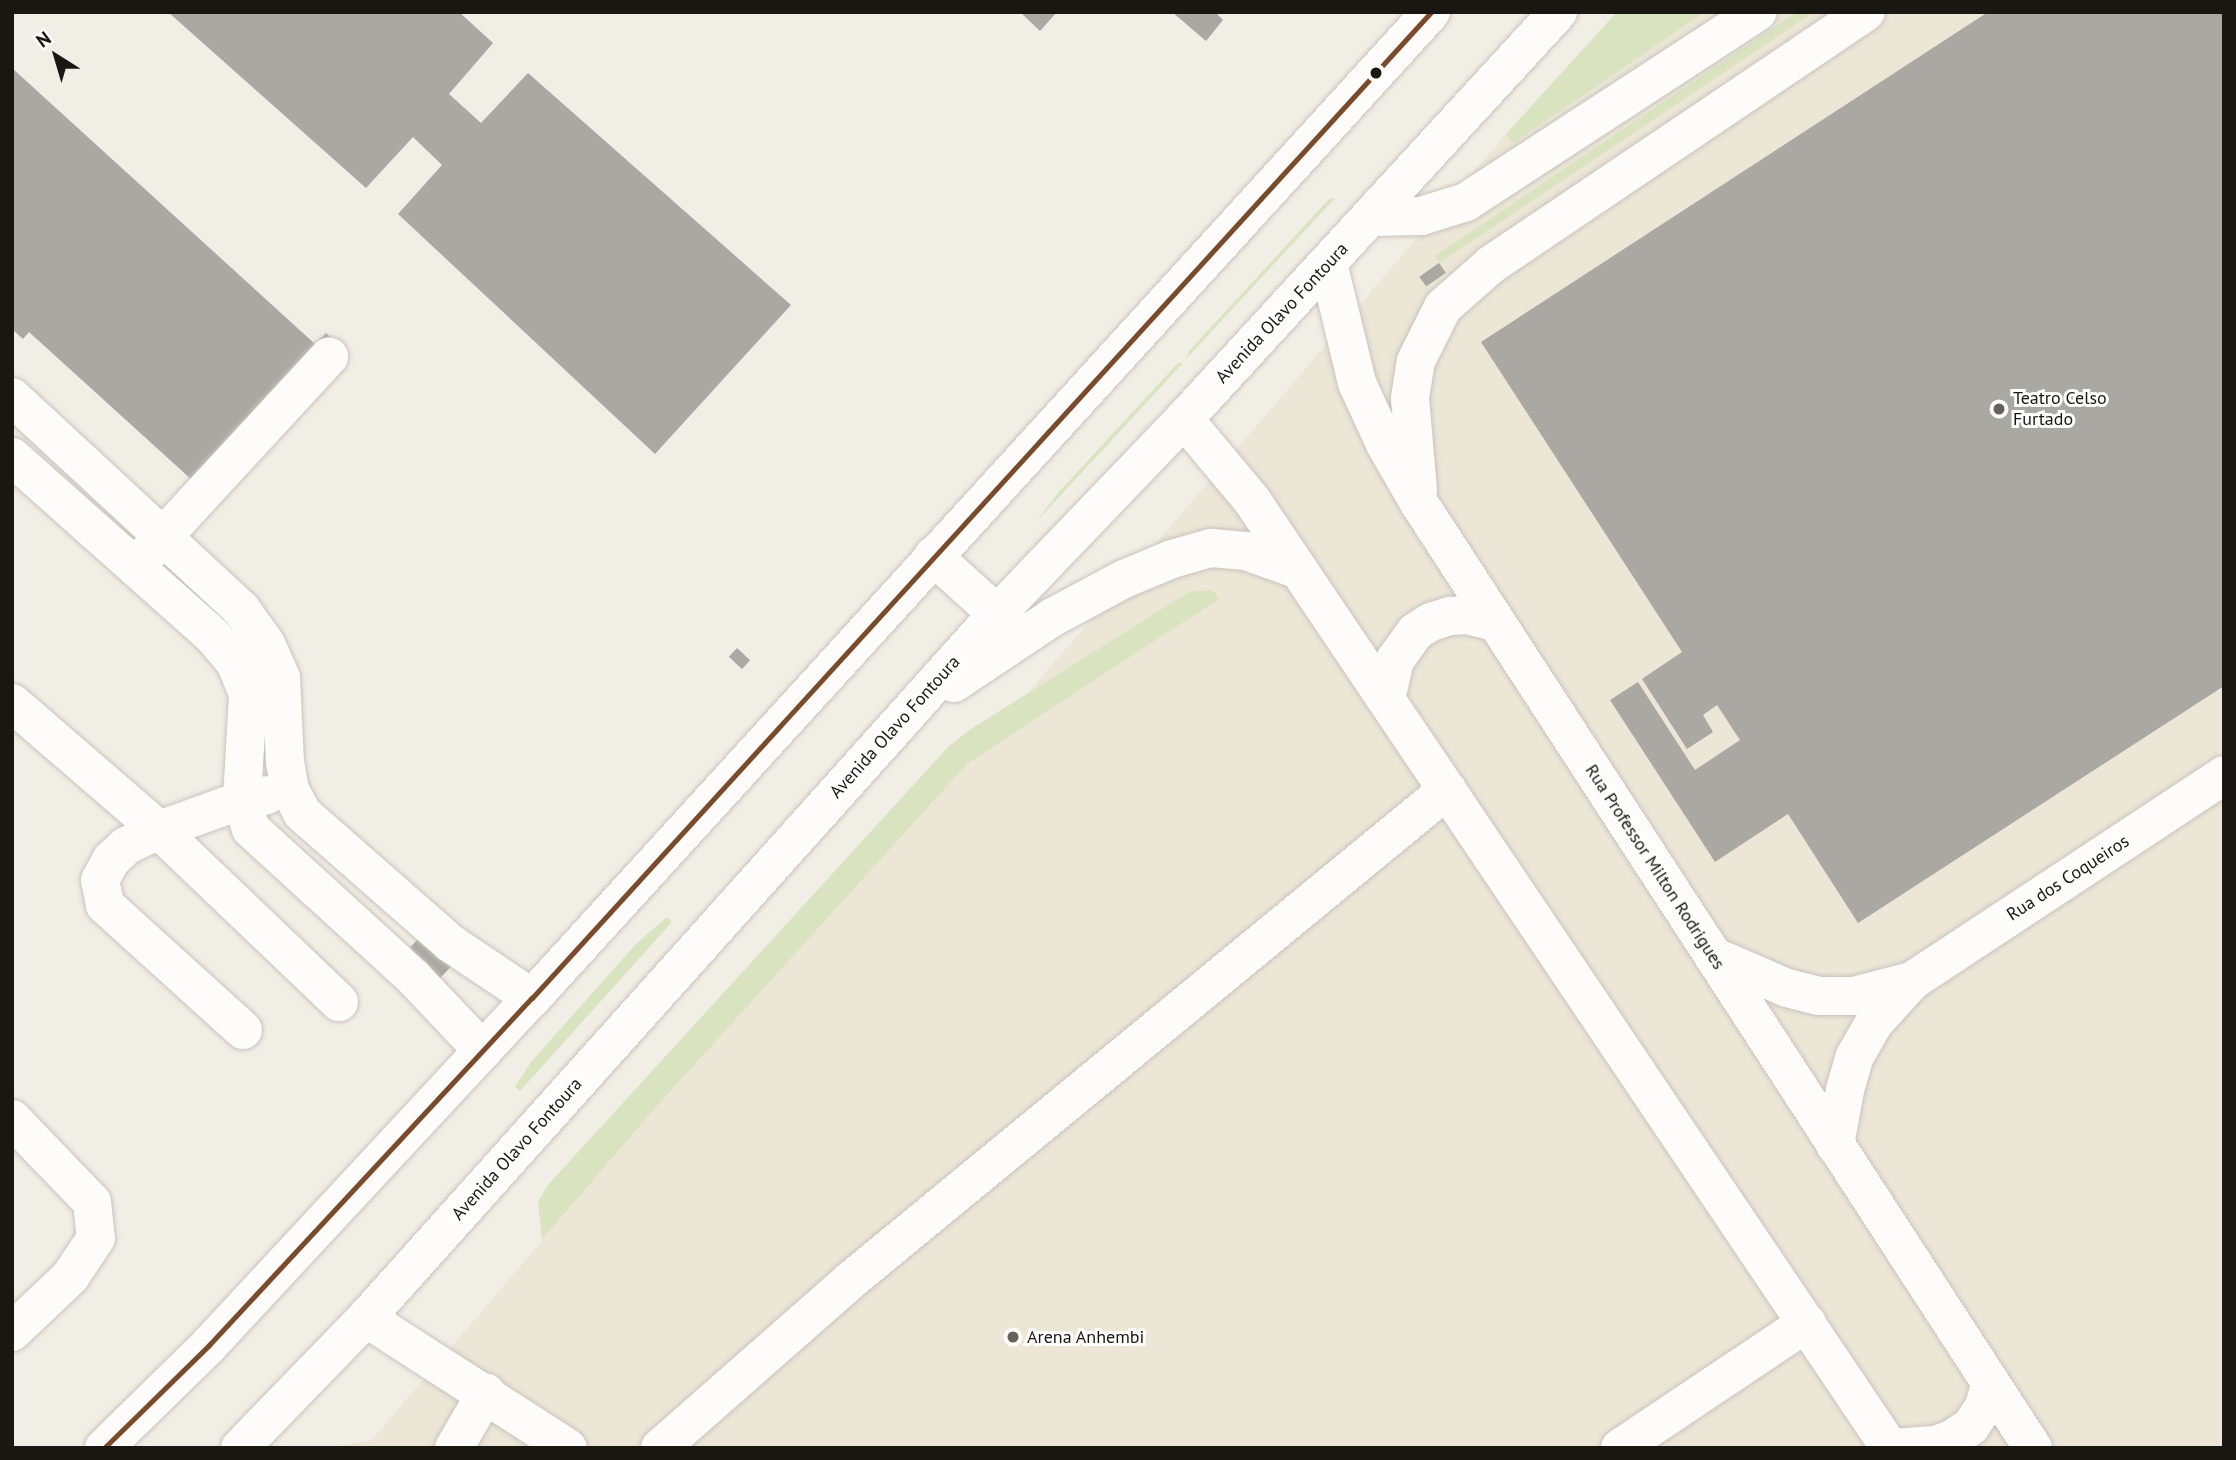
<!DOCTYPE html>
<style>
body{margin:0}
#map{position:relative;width:2236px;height:1460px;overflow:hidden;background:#f1eee6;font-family:"PT Sans",sans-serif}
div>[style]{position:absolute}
.built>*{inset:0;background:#ebe6d6}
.green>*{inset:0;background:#d9e3c0}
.building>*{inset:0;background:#aaa8a2;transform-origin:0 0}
.roads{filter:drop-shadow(0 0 2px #c7c4be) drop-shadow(0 0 2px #c7c4be)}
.minor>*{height:38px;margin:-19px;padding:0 19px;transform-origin:19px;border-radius:19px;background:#fdfcfb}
.major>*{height:38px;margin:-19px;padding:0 19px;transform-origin:19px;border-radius:19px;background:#fdfcfb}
.bus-1>*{height:5px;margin:-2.5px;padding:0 2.5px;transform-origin:2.5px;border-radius:2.5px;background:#7a4b2a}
.dots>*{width:19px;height:19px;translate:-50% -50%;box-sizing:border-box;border:4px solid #fefdfb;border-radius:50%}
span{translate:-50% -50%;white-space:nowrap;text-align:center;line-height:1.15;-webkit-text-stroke:6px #fefdfb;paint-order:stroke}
.street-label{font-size:18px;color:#191712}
.poi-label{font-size:18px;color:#191712}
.left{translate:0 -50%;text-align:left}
.frame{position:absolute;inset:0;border:14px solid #191712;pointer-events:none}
.north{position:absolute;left:21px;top:21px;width:70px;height:70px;-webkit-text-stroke:5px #fefdfb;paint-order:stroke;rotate:323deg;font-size:19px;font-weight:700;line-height:28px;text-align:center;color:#191712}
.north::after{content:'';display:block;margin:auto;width:24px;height:32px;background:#191712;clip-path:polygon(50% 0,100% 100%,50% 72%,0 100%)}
</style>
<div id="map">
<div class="built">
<i style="clip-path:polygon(1617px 12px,2224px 12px,2224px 1448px,328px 1448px,372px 1440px,657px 1106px,968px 763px,1506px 134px)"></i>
</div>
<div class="green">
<i style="clip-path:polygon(1617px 12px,1705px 12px,1513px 143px,1506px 134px)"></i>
<i style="clip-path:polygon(1797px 12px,1814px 12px,1439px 263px,1435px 256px)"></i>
<i style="clip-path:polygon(1335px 198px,1186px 359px,1189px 351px,1329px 199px)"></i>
<i style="clip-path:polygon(1178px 363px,1183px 363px,1036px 522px,1058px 493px)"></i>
<i style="clip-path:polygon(1211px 590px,1220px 598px,968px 763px,657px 1106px,542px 1240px,538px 1202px,547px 1186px,948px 747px,971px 729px,1189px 592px)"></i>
<i style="clip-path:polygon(667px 917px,672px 922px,520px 1091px,515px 1087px,531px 1062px,636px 944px)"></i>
</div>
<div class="building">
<i style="clip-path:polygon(168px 12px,459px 12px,493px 43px,449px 94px,481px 123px,528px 73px,791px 305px,655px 454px,398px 214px,442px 165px,413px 137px,366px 188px)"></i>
<i style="clip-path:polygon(1020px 12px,1057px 12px,1040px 31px)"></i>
<i style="clip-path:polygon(1172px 12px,1215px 12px,1223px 20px,1206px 41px)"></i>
<i style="clip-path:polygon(1988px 12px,2224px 12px,2224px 686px,1858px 923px,1788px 814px,1715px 862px,1610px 700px,1638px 682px,1695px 770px,1740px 740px,1717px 705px,1703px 715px,1713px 732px,1687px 749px,1642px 679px,1682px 652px,1481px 342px)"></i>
<i style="clip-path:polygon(12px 68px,315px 344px,326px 333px,333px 339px,192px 480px,29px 332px,23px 339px,12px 329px)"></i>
<i style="left:1439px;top:263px;width:12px;height:24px;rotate:55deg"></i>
<i style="left:737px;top:648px;width:18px;height:12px;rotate:43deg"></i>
<i style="left:420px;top:937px;width:43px;height:20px;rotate:44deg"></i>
</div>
<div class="roads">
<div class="minor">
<i style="left:1371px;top:217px;width:50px;rotate:-1.1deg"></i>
<i style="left:1421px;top:216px;width:47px;rotate:-17.3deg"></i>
<i style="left:1466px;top:202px;width:348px;rotate:-33.1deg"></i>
<i style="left:1328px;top:263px;width:123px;rotate:76.4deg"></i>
<i style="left:1357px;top:383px;width:67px;rotate:65.3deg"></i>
<i style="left:1385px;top:444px;width:68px;rotate:60deg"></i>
<i style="left:1419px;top:503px;width:1127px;rotate:56.99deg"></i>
<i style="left:12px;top:397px;width:312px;rotate:42.8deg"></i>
<i style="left:241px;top:609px;width:43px;rotate:54.5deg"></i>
<i style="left:266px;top:644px;width:37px;rotate:66deg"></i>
<i style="left:281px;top:678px;width:84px;rotate:87.3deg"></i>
<i style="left:285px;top:762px;width:28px;rotate:80deg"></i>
<i style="left:290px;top:790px;width:26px;rotate:62deg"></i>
<i style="left:302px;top:813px;width:197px;rotate:41.3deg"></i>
<i style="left:450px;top:943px;width:99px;rotate:33.9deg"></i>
<i style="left:1184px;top:419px;width:104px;rotate:50.1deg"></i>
<i style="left:1251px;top:499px;width:1144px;rotate:56.05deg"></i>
<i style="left:12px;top:457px;width:268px;rotate:41.7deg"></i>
<i style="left:212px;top:635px;width:35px;rotate:50deg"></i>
<i style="left:235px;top:662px;width:35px;rotate:68deg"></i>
<i style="left:248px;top:695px;width:105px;rotate:93.3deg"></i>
<i style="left:242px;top:800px;width:30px;rotate:73deg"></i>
<i style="left:251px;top:829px;width:221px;rotate:42.4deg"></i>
<i style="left:414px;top:978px;width:100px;rotate:46.6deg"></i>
<i style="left:1418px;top:490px;width:92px;rotate:-95deg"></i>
<i style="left:1410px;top:398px;width:37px;rotate:-81deg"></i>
<i style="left:1416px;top:361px;width:60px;rotate:-63.4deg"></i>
<i style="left:1443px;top:307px;width:65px;rotate:-41.3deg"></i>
<i style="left:1492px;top:264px;width:451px;rotate:-34deg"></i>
<i style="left:146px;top:555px;width:270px;rotate:-47.3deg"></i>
<i style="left:1386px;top:699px;width:40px;rotate:-77deg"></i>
<i style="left:1395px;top:660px;width:34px;rotate:-54deg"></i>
<i style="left:1415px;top:632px;width:19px;rotate:-32deg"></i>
<i style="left:1431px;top:622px;width:20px;rotate:-18deg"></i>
<i style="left:1450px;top:616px;width:17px;rotate:-3deg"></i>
<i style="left:1467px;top:615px;width:30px;rotate:14deg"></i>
<i style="left:12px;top:703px;width:194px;rotate:40.8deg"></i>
<i style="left:159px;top:830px;width:249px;rotate:43.7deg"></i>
<i style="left:1713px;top:956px;width:81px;rotate:23.4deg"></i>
<i style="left:1787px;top:988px;width:33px;rotate:14deg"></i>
<i style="left:1819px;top:996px;width:35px"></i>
<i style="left:1854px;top:996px;width:60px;rotate:-14.5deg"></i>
<i style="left:243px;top:1030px;width:186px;rotate:-137.8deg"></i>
<i style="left:105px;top:905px;width:25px;rotate:-101deg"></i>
<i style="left:100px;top:880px;width:23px;rotate:-61deg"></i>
<i style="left:111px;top:860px;width:21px;rotate:-43deg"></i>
<i style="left:126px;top:846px;width:37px;rotate:-26deg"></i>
<i style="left:159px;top:830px;width:88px;rotate:-19.9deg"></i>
<i style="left:242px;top:800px;width:25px;rotate:-11deg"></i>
<i style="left:12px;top:1119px;width:115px;rotate:46.1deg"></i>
<i style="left:92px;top:1202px;width:36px;rotate:84deg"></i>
<i style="left:96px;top:1238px;width:47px;rotate:123.7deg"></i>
<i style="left:70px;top:1277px;width:80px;rotate:136.5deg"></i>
<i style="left:1835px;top:1145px;width:56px;rotate:-79.7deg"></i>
<i style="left:1845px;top:1090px;width:35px;rotate:-74deg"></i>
<i style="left:1855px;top:1056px;width:38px;rotate:-60deg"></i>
<i style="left:1874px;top:1023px;width:57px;rotate:-47.9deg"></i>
<i style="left:1912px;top:981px;width:374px;rotate:-33.4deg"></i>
<i style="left:366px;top:1318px;width:240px;rotate:32.8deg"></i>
<i style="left:454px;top:1448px;width:64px;rotate:-59.8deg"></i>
<i style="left:660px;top:1448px;width:254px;rotate:-41.3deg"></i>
<i style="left:851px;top:1280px;width:772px;rotate:-39.43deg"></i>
<i style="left:1620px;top:1448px;width:225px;rotate:-33.8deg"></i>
<i style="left:1892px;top:1448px;width:44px;rotate:-3.9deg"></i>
<i style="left:1936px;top:1445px;width:17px;rotate:-21deg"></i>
<i style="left:1952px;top:1439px;width:23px;rotate:-34deg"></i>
<i style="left:1971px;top:1426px;width:23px;rotate:-56deg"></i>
<i style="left:1984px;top:1407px;width:24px;rotate:-75deg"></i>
</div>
<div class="major">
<i style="left:933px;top:556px;width:86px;rotate:42.2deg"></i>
<i style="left:954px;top:683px;width:119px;rotate:-33.7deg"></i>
<i style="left:1053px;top:617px;width:81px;rotate:-28.2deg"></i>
<i style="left:1124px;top:579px;width:52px;rotate:-22.6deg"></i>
<i style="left:1172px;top:559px;width:41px;rotate:-15.8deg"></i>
<i style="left:1211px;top:548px;width:35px;rotate:5deg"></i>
<i style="left:1246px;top:551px;width:56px;rotate:19.7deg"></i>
<i style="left:104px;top:1448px;width:147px;rotate:-44.4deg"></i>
<i style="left:209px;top:1345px;width:474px;rotate:-47.1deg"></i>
<i style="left:532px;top:998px;width:1334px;rotate:-47.64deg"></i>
<i style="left:240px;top:1448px;width:181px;rotate:-45.9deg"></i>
<i style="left:366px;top:1318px;width:945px;rotate:-48.13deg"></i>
<i style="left:997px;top:614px;width:270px;rotate:-46.2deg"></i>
<i style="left:1184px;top:419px;width:553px;rotate:-47.42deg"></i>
</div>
</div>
<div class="bus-1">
<i style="left:104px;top:1448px;width:147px;rotate:-44.4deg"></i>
<i style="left:209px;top:1345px;width:474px;rotate:-47.1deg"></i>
<i style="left:532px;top:998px;width:1334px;rotate:-47.64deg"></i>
</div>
<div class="dots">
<i style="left:1376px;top:73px;background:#191712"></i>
<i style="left:1999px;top:409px;background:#65625c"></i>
<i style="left:1013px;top:1337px;background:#65625c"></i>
</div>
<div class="street-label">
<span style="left:1282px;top:313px;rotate:-47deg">Avenida Olavo Fontoura</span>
<span style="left:895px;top:727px;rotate:-48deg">Avenida Olavo Fontoura</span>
<span style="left:1655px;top:867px;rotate:57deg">Rua Professor Milton Rodrigues</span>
<span style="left:2068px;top:878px;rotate:-33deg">Rua dos Coqueiros</span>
<span style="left:517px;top:1149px;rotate:-48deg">Avenida Olavo Fontoura</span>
</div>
<div class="poi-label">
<span class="left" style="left:2013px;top:409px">Teatro Celso<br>Furtado</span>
<span class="left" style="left:1027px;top:1337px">Arena Anhembi</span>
</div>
<div class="frame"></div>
<div class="north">N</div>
</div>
